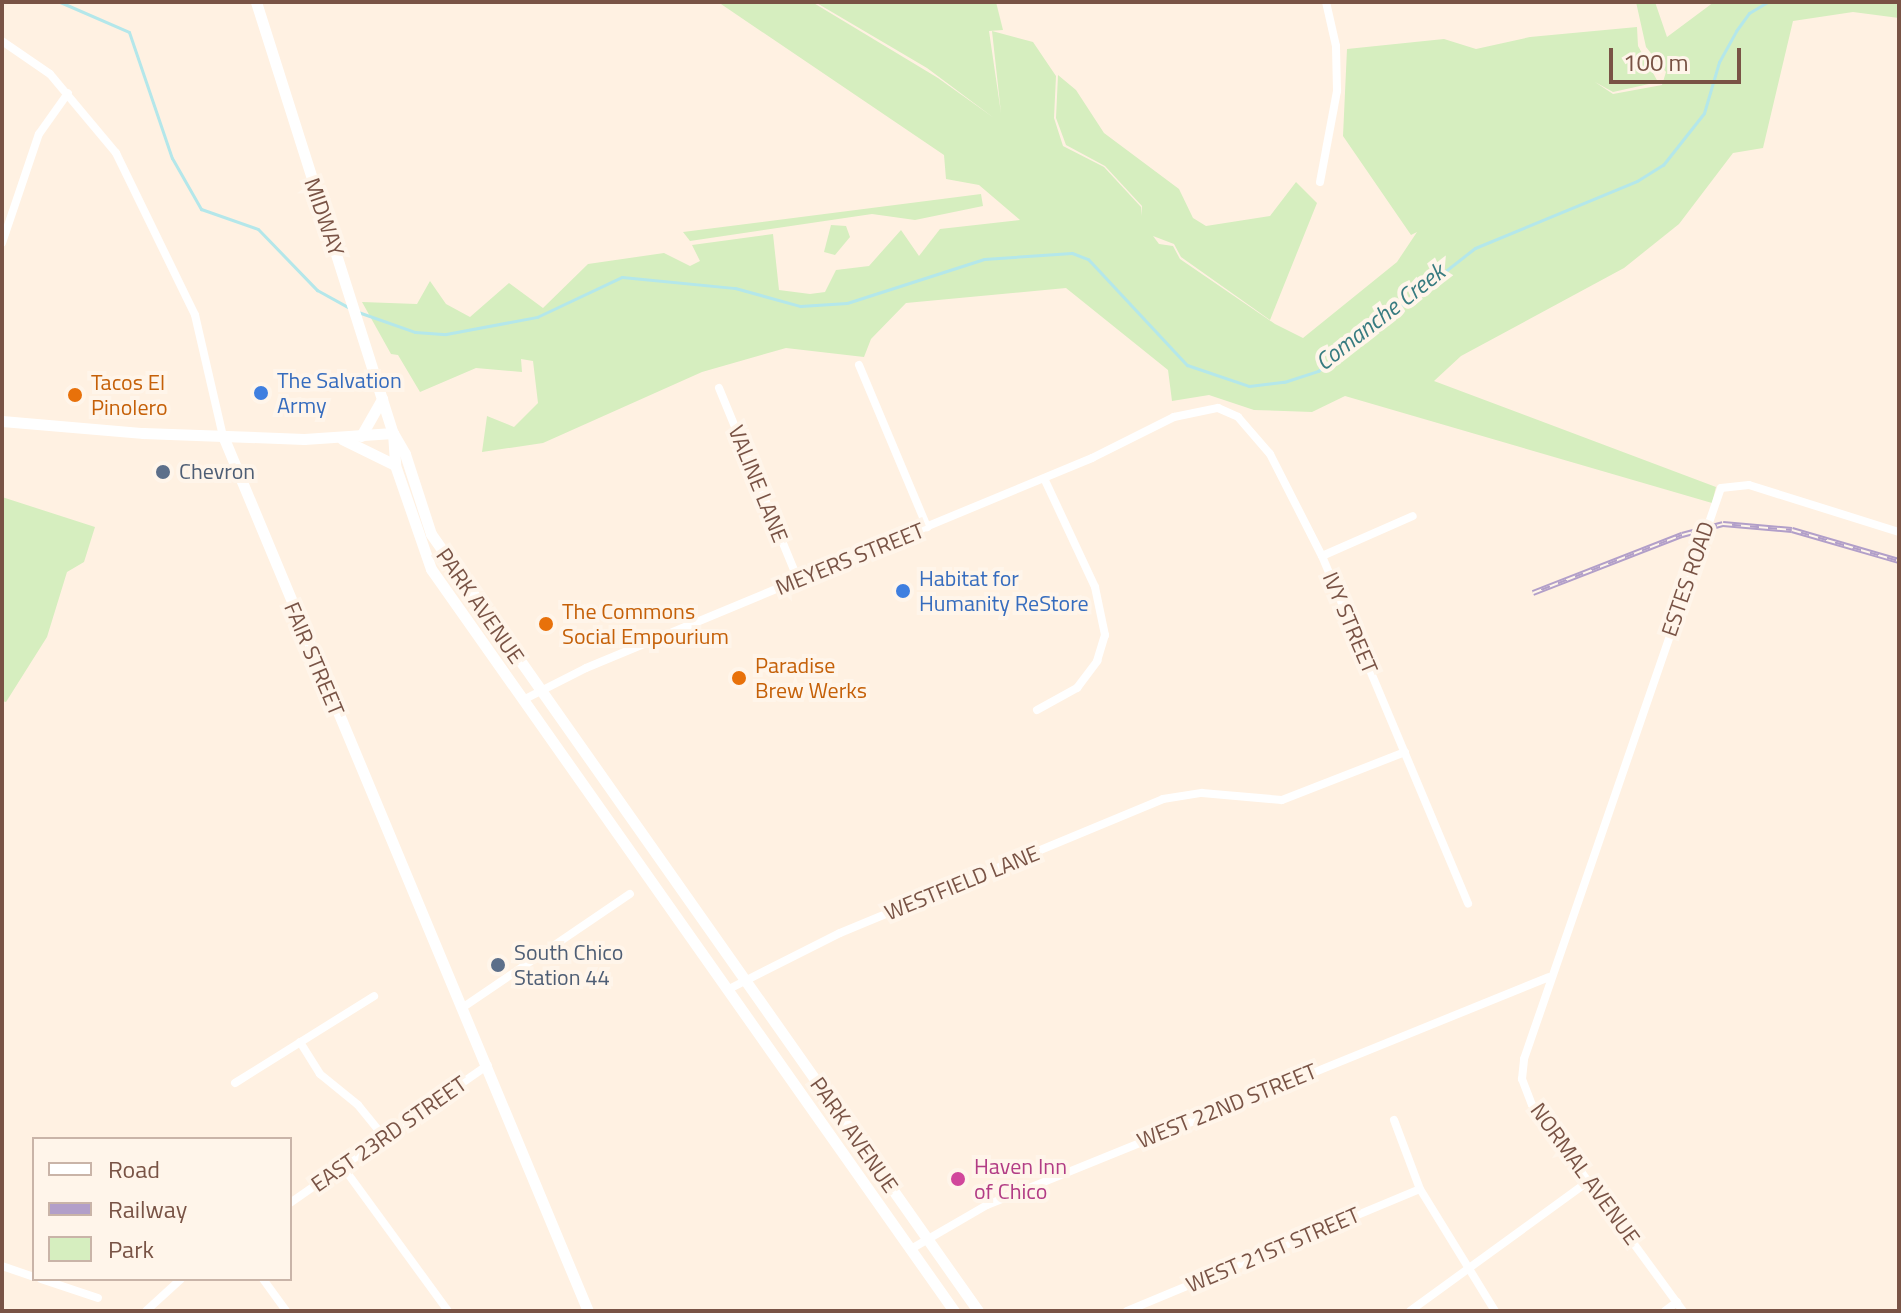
<!DOCTYPE html>
<style>
body{margin:0}
#map{position:relative;width:1901px;height:1313px;overflow:hidden;background:#fff1e2;font-family:"Titillium Web",sans-serif}
div>[style]{position:absolute}
.green>*{inset:0;background:#d6eebf}
.stream>*{height:3px;margin:-1.5px;padding:0 1.5px;transform-origin:1.5px;border-radius:1.5px;background:#b4e7ea}
.street>*{height:8px;margin:-4px;padding:0 4px;transform-origin:4px;border-radius:4px;background:#fff}
.secondary>*{height:11px;margin:-5.5px;padding:0 5.5px;transform-origin:5.5px;border-radius:5.5px;background:#fff}
.rail>*{height:6px;margin-top:-3px;transform-origin:0;background:repeating-linear-gradient(90deg,#fff5ea 0 9px,#b29fc9 0 18px);box-sizing:border-box;border-block:2px solid #b29fc9}
.dots>*{width:22px;height:22px;translate:-50% -50%;box-sizing:border-box;border:4px solid #fff5ea;border-radius:50%}
span{translate:-50% -50%;white-space:nowrap;text-align:center;line-height:1.15;-webkit-text-stroke:8px #fff5ea;paint-order:stroke}
.street-label{font-size:22px;color:#795345}
.shop-label{font-size:22px;color:#366cbe}
.left{translate:0 -50%;text-align:left}
.food-label{font-size:22px;color:#c56008}
.service-label{font-size:22px;color:#4e5e75}
.hotel-label{font-size:22px;color:#b23c85}
.water-label{font-size:24px;color:#377b80;font-style:italic}
.frame{position:absolute;inset:0;border:4px solid #795345;pointer-events:none}
.legend{position:absolute;left:32px;top:1137px;width:260px;height:144px;box-sizing:border-box;background:#fff5ea;border:2px solid #c9b4a8;margin:0;padding:10px 14px;list-style:none;font-size:24px;color:#795345}
.legend li{display:flex;align-items:center;gap:16px;height:40px}
.legend b{width:40px;border:2px solid #c9b4a8}
.scale{position:absolute;left:1609px;top:48px;width:132px;height:36px;box-sizing:border-box;border:4px solid #795345;border-top:0;padding-left:10px;font-size:24px;line-height:28px;white-space:nowrap;color:#795345;-webkit-text-stroke:6px #fff5ea;paint-order:stroke}
</style>
<div id="map">
<div class="green">
<i style="clip-path:polygon(718px 2px,812px 2px,938px 78px,994px 118px,927px 68px,815px 2px,996px 2px,1003px 30px,989px 31px,1001px 113px,992px 31px,1033px 42px,1056px 76px,1054px 118px,1063px 146px,1104px 167px,1141px 207px,1141px 216px,1142px 206px,1105px 166px,1066px 145px,1056px 118px,1058px 75px,1076px 90px,1104px 133px,1179px 189px,1193px 218px,1206px 226px,1270px 216px,1296px 182px,1317px 203px,1270px 320px,1181px 257px,1174px 244px,1153px 236px,1159px 244px,1173px 246px,1180px 259px,1275px 324px,1303px 338px,1397px 262px,1417px 232px,1411px 235px,1343px 136px,1347px 49px,1444px 39px,1476px 49px,1530px 37px,1637px 27px,1638px 46px,1658px 82px,1613px 92px,1595px 82px,1613px 94px,1662px 85px,1666px 72px,1646px 47px,1636px 2px,1655px 2px,1667px 37px,1714px 2px,1899px 2px,1899px 18px,1853px 12px,1793px 21px,1763px 148px,1733px 153px,1679px 224px,1624px 268px,1461px 356px,1434px 381px,1716px 487px,1712px 503px,1345px 396px,1312px 412px,1254px 410px,1209px 395px,1172px 401px,1168px 370px,1066px 288px,906px 303px,871px 339px,864px 357px,786px 348px,702px 372px,543px 443px,482px 452px,487px 416px,514px 427px,538px 403px,533px 361px,521px 359px,522px 372px,476px 368px,420px 392px,398px 355px,391px 354px,362px 302px,417px 304px,430px 281px,446px 304px,470px 317px,509px 283px,543px 308px,588px 264px,664px 253px,690px 266px,700px 261px,692px 245px,773px 234px,779px 290px,810px 294px,825px 292px,836px 270px,869px 266px,901px 230px,919px 256px,940px 229px,1020px 220px,979px 185px,946px 179px,944px 155px)"></i>
<i style="clip-path:polygon(981px 194px,983px 206px,915px 220px,872px 214px,690px 241px,683px 232px)"></i>
<i style="clip-path:polygon(831px 225px,846px 226px,850px 237px,835px 255px,824px 252px)"></i>
<i style="clip-path:polygon(2px 497px,95px 527px,84px 562px,67px 572px,47px 637px,6px 702px,2px 701px)"></i>
</div>
<div class="stream">
<i style="left:60px;top:2px;width:75px;rotate:23.5deg"></i>
<i style="left:129px;top:32px;width:133px;rotate:71.2deg"></i>
<i style="left:172px;top:158px;width:59px;rotate:60.4deg"></i>
<i style="left:201px;top:209px;width:60px;rotate:19.3deg"></i>
<i style="left:258px;top:229px;width:85px;rotate:46deg"></i>
<i style="left:317px;top:290px;width:39px;rotate:29deg"></i>
<i style="left:358px;top:312px;width:60px;rotate:19.3deg"></i>
<i style="left:415px;top:332px;width:31px;rotate:4deg"></i>
<i style="left:446px;top:334px;width:93px;rotate:-10.6deg"></i>
<i style="left:537px;top:317px;width:94px;rotate:-25.2deg"></i>
<i style="left:622px;top:277px;width:114px;rotate:5.6deg"></i>
<i style="left:735px;top:288px;width:67px;rotate:15.5deg"></i>
<i style="left:800px;top:306px;width:47px;rotate:-3.7deg"></i>
<i style="left:847px;top:303px;width:144px;rotate:-17.8deg"></i>
<i style="left:984px;top:259px;width:88px;rotate:-3.9deg"></i>
<i style="left:1072px;top:253px;width:17px;rotate:21deg"></i>
<i style="left:1088px;top:259px;width:145px;rotate:47deg"></i>
<i style="left:1187px;top:365px;width:65px;rotate:18.7deg"></i>
<i style="left:1249px;top:386px;width:35px;rotate:-7deg"></i>
<i style="left:1284px;top:382px;width:36px;rotate:-18deg"></i>
<i style="left:1318px;top:371px;width:199px;rotate:-38.1deg"></i>
<i style="left:1475px;top:248px;width:175px;rotate:-22.5deg"></i>
<i style="left:1637px;top:181px;width:31px;rotate:-32deg"></i>
<i style="left:1663px;top:165px;width:66px;rotate:-51.7deg"></i>
<i style="left:1704px;top:113px;width:53px;rotate:-73.6deg"></i>
<i style="left:1719px;top:62px;width:35px;rotate:-61deg"></i>
<i style="left:1736px;top:31px;width:22px;rotate:-54deg"></i>
<i style="left:1749px;top:13px;width:21px;rotate:-31deg"></i>
</div>
<div class="street">
<i style="left:2px;top:41px;width:58px;rotate:34.5deg"></i>
<i style="left:50px;top:74px;width:103px;rotate:50.1deg"></i>
<i style="left:116px;top:153px;width:180px;rotate:64deg"></i>
<i style="left:195px;top:315px;width:124px;rotate:77deg"></i>
<i style="left:1320px;top:182px;width:93px;rotate:-79.4deg"></i>
<i style="left:1337px;top:91px;width:45px;rotate:-91.3deg"></i>
<i style="left:1336px;top:46px;width:45px;rotate:-102.8deg"></i>
<i style="left:2px;top:243px;width:115px;rotate:-71.3deg"></i>
<i style="left:39px;top:134px;width:50px;rotate:-54.7deg"></i>
<i style="left:859px;top:365px;width:176px;rotate:67.2deg"></i>
<i style="left:719px;top:388px;width:208px;rotate:67.6deg"></i>
<i style="left:1322px;top:556px;width:99px;rotate:-23.7deg"></i>
<i style="left:525px;top:699px;width:68px;rotate:-26.9deg"></i>
<i style="left:586px;top:668px;width:548px;rotate:-22.54deg"></i>
<i style="left:1092px;top:458px;width:92px;rotate:-26.6deg"></i>
<i style="left:1174px;top:417px;width:45px;rotate:-11.6deg"></i>
<i style="left:1218px;top:408px;width:22px;rotate:24deg"></i>
<i style="left:1238px;top:417px;width:49px;rotate:49.1deg"></i>
<i style="left:1270px;top:454px;width:114px;rotate:63deg"></i>
<i style="left:1322px;top:556px;width:377px;rotate:67.2deg"></i>
<i style="left:1037px;top:710px;width:46px;rotate:-28.8deg"></i>
<i style="left:1077px;top:688px;width:34px;rotate:-53deg"></i>
<i style="left:1097px;top:661px;width:27px;rotate:-73deg"></i>
<i style="left:1105px;top:635px;width:49px;rotate:-101.8deg"></i>
<i style="left:1095px;top:587px;width:120px;rotate:-115.1deg"></i>
<i style="left:729px;top:989px;width:124px;rotate:-26.8deg"></i>
<i style="left:840px;top:933px;width:350px;rotate:-22.5deg"></i>
<i style="left:1163px;top:799px;width:39px;rotate:-9deg"></i>
<i style="left:1202px;top:793px;width:80px;rotate:5deg"></i>
<i style="left:1282px;top:800px;width:132px;rotate:-21.3deg"></i>
<i style="left:462px;top:1008px;width:203px;rotate:-34.2deg"></i>
<i style="left:300px;top:1042px;width:38px;rotate:58deg"></i>
<i style="left:320px;top:1074px;width:49px;rotate:39.2deg"></i>
<i style="left:358px;top:1105px;width:41px;rotate:50.9deg"></i>
<i style="left:235px;top:1083px;width:164px;rotate:-32deg"></i>
<i style="left:1394px;top:1120px;width:74px;rotate:69.4deg"></i>
<i style="left:1420px;top:1189px;width:143px;rotate:58.4deg"></i>
<i style="left:343px;top:1167px;width:178px;rotate:53.9deg"></i>
<i style="left:290px;top:1203px;width:241px;rotate:-34.9deg"></i>
<i style="left:911px;top:1249px;width:88px;rotate:-30.1deg"></i>
<i style="left:987px;top:1205px;width:606px;rotate:-22.08deg"></i>
<i style="left:2px;top:1266px;width:34px;rotate:19deg"></i>
<i style="left:41px;top:1279px;width:60px;rotate:18.4deg"></i>
<i style="left:263px;top:1279px;width:39px;rotate:54deg"></i>
<i style="left:146px;top:1311px;width:47px;rotate:-42.4deg"></i>
<i style="left:1127px;top:1311px;width:317px;rotate:-22.6deg"></i>
<i style="left:1410px;top:1311px;width:221px;rotate:-36deg"></i>
<i style="left:1665px;top:1311px;width:15px;rotate:-37deg"></i>
<i style="left:1683px;top:1311px;width:255px;rotate:-126.2deg"></i>
<i style="left:1532px;top:1105px;width:28px;rotate:-111deg"></i>
<i style="left:1522px;top:1079px;width:20px;rotate:-84deg"></i>
<i style="left:1524px;top:1059px;width:604px;rotate:-70.97deg"></i>
<i style="left:1721px;top:488px;width:28px;rotate:-6deg"></i>
<i style="left:1749px;top:485px;width:157px;rotate:17.4deg"></i>
</div>
<div class="secondary">
<i style="left:256px;top:2px;width:452px;rotate:72.4deg"></i>
<i style="left:393px;top:433px;width:24px;rotate:60deg"></i>
<i style="left:405px;top:454px;width:84px;rotate:72deg"></i>
<i style="left:431px;top:534px;width:950px;rotate:54.85deg"></i>
<i style="left:2px;top:421px;width:142px;rotate:4.9deg"></i>
<i style="left:143px;top:433px;width:161px;rotate:2.1deg"></i>
<i style="left:304px;top:439px;width:89px;rotate:-3.9deg"></i>
<i style="left:393px;top:433px;width:32px;rotate:86deg"></i>
<i style="left:395px;top:465px;width:110px;rotate:70.9deg"></i>
<i style="left:431px;top:569px;width:908px;rotate:54.82deg"></i>
<i style="left:223px;top:436px;width:948px;rotate:67.36deg"></i>
<i style="left:361px;top:436px;width:43px;rotate:-60.4deg"></i>
<i style="left:342px;top:439px;width:59px;rotate:26.1deg"></i>
</div>
<div class="rail">
<i style="left:1533px;top:593px;width:160px;rotate:-21.3deg"></i>
<i style="left:1682px;top:535px;width:42px;rotate:-15deg"></i>
<i style="left:1723px;top:524px;width:69px;rotate:5deg"></i>
<i style="left:1792px;top:530px;width:111px;rotate:16.2deg"></i>
</div>
<div class="dots">
<i style="left:261px;top:393px;background:#3f7fe0"></i>
<i style="left:75px;top:395px;background:#e8710a"></i>
<i style="left:163px;top:472px;background:#5c6f8a"></i>
<i style="left:903px;top:591px;background:#3f7fe0"></i>
<i style="left:546px;top:624px;background:#e8710a"></i>
<i style="left:739px;top:678px;background:#e8710a"></i>
<i style="left:498px;top:965px;background:#5c6f8a"></i>
<i style="left:958px;top:1179px;background:#d1479c"></i>
</div>
<div class="street-label">
<span style="left:324px;top:217px;rotate:71deg">MIDWAY</span>
<span style="left:758px;top:484px;rotate:68deg">VALINE LANE</span>
<span style="left:850px;top:559px;rotate:-22deg">MEYERS STREET</span>
<span style="left:1688px;top:579px;rotate:-71deg">ESTES ROAD</span>
<span style="left:480px;top:606px;rotate:55deg">PARK AVENUE</span>
<span style="left:1350px;top:623px;rotate:67deg">IVY STREET</span>
<span style="left:314px;top:659px;rotate:67deg">FAIR STREET</span>
<span style="left:962px;top:883px;rotate:-22deg">WESTFIELD LANE</span>
<span style="left:1227px;top:1106px;rotate:-22deg">WEST 22ND STREET</span>
<span style="left:389px;top:1134px;rotate:-35deg">EAST 23RD STREET</span>
<span style="left:854px;top:1135px;rotate:55deg">PARK AVENUE</span>
<span style="left:1585px;top:1174px;rotate:54deg">NORMAL AVENUE</span>
<span style="left:1273px;top:1250px;rotate:-23deg">WEST 21ST STREET</span>
</div>
<div class="shop-label">
<span class="left" style="left:277px;top:393px">The Salvation<br>Army</span>
<span class="left" style="left:919px;top:591px">Habitat for<br>Humanity ReStore</span>
</div>
<div class="food-label">
<span class="left" style="left:91px;top:395px">Tacos El<br>Pinolero</span>
<span class="left" style="left:562px;top:624px">The Commons<br>Social Empourium</span>
<span class="left" style="left:755px;top:678px">Paradise<br>Brew Werks</span>
</div>
<div class="service-label">
<span class="left" style="left:179px;top:472px">Chevron</span>
<span class="left" style="left:514px;top:965px">South Chico<br>Station 44</span>
</div>
<div class="hotel-label">
<span class="left" style="left:974px;top:1179px">Haven Inn<br>of Chico</span>
</div>
<div class="water-label">
<span style="left:1380px;top:317px;rotate:-38deg">Comanche Creek</span>
</div>
<div class="frame"></div>
<ul class="legend">
<li><b style="height:10px;background:#fff"></b>Road</li>
<li><b style="height:10px;background:#b29fc9"></b>Railway</li>
<li><b style="height:22px;background:#d6eebf"></b>Park</li>
</ul>
<div class="scale">100 m</div>
</div>
